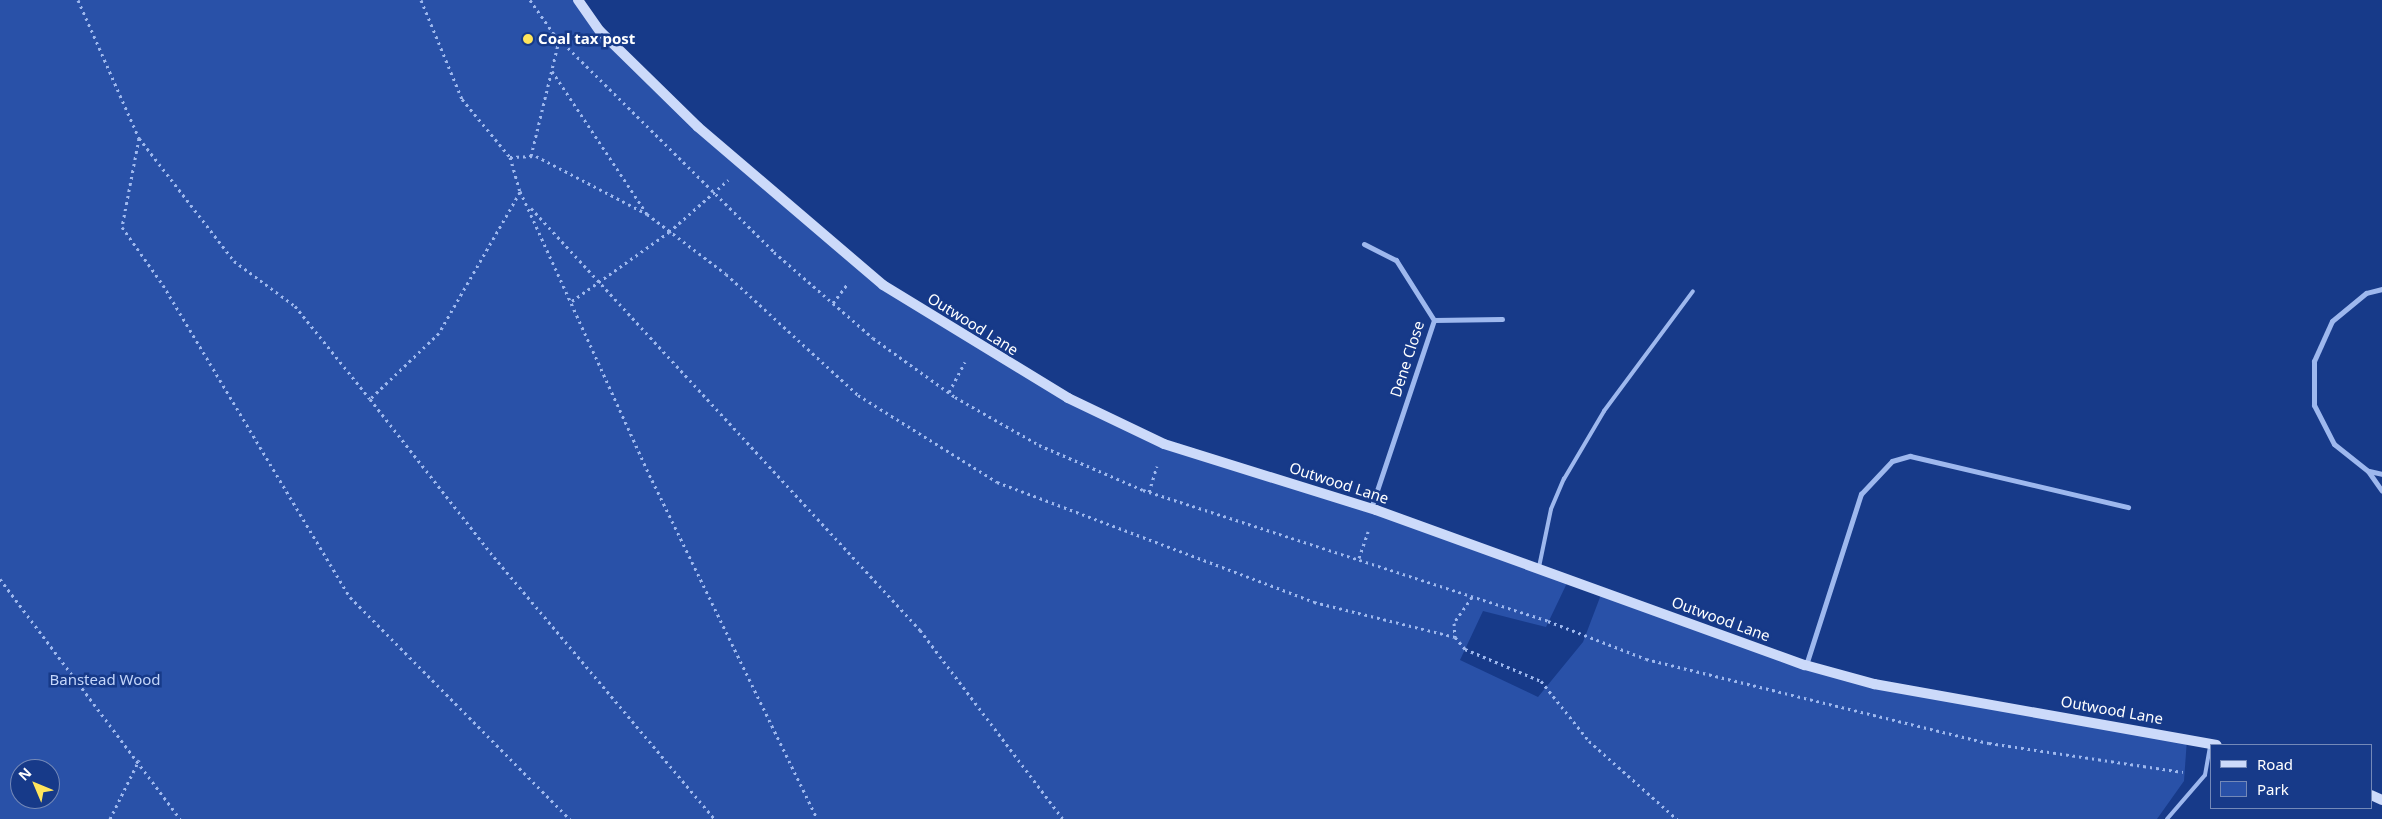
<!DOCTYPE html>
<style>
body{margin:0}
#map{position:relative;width:2382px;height:819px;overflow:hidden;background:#173a89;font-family:"Noto Sans",sans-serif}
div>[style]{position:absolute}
.green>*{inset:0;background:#2951a8}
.path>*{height:3px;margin-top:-1.5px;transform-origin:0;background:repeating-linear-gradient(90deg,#9eb8ee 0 2.5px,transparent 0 6.5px)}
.lane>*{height:4px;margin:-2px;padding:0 2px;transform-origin:2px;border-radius:2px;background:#9eb8ee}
.street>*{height:5px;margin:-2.5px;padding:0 2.5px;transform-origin:2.5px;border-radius:2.5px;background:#9eb8ee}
.secondary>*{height:10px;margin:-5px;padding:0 5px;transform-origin:5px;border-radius:5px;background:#ccdafa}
.dots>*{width:14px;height:14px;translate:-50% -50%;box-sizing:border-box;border:2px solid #173a89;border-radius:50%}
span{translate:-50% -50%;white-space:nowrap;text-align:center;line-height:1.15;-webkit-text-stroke:5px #173a89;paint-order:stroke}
.poi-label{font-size:15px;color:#fff;font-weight:700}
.left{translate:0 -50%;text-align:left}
.street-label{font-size:15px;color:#fff}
.park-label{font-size:15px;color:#c4d6fa}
.legend{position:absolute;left:2210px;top:744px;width:162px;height:65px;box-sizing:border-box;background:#173a89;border:1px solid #7489b8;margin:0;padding:6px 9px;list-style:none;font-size:15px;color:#fff}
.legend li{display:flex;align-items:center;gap:10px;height:25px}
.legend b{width:25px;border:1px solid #7489b8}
.north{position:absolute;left:10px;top:759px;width:50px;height:50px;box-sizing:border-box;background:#173a89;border:1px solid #7489b8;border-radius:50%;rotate:315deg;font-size:14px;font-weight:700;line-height:20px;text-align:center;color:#fff}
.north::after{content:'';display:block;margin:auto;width:18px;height:22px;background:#ffe55c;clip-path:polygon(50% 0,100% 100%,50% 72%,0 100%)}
</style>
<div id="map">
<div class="green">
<i style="clip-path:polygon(evenodd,0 0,578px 0,600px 31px,698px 127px,883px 285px,974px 344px,1164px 444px,1371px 508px,1567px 583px,1546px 627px,1483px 611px,1460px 660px,1538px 697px,1583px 642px,1602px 592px,1874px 684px,2187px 739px,2184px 781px,2157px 819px,0 819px,0 0,20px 769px,50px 769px,50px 799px,20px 799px,20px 769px)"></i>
</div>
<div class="path">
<i style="left:78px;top:0;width:151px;rotate:66.2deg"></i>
<i style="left:139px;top:138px;width:91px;rotate:100.8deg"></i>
<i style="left:122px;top:227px;width:71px;rotate:54.7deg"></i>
<i style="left:163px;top:285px;width:364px;rotate:59.1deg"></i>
<i style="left:350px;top:597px;width:313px;rotate:45.3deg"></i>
<i style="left:421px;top:0;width:107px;rotate:67.5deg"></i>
<i style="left:462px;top:99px;width:75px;rotate:50.4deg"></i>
<i style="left:510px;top:157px;width:35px;rotate:74deg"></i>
<i style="left:520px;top:191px;width:318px;rotate:65.5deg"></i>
<i style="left:652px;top:480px;width:377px;rotate:64deg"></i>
<i style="left:530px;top:0;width:42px;rotate:54.8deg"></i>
<i style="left:554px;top:34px;width:310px;rotate:44.7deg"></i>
<i style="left:774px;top:252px;width:131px;rotate:41deg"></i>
<i style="left:873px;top:338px;width:101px;rotate:35.7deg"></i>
<i style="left:955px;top:397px;width:97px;rotate:29.7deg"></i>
<i style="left:1039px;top:445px;width:113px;rotate:23.4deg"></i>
<i style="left:1143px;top:490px;width:426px;rotate:17.9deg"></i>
<i style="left:1548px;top:621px;width:105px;rotate:21.2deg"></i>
<i style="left:1646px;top:659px;width:353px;rotate:13.8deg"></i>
<i style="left:1989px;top:743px;width:196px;rotate:8.5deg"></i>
<i style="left:552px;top:71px;width:172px;rotate:56.4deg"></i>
<i style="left:139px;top:138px;width:155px;rotate:52.3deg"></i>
<i style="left:234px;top:261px;width:76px;rotate:36.4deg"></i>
<i style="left:295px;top:306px;width:119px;rotate:51.1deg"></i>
<i style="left:531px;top:156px;width:119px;rotate:-76.4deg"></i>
<i style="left:510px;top:157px;width:26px;rotate:-2deg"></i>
<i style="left:536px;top:156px;width:125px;rotate:27.6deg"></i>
<i style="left:647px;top:214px;width:99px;rotate:37.2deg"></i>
<i style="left:726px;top:274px;width:179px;rotate:42.5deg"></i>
<i style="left:858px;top:395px;width:164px;rotate:32deg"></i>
<i style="left:997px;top:482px;width:339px;rotate:20.7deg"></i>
<i style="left:1314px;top:602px;width:145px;rotate:13.9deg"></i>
<i style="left:520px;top:192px;width:163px;rotate:119.9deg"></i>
<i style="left:439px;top:333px;width:95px;rotate:136.3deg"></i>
<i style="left:370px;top:399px;width:201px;rotate:51.9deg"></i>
<i style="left:494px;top:557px;width:343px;rotate:49.9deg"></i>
<i style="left:531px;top:208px;width:574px;rotate:47.33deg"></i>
<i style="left:920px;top:630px;width:237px;rotate:52.9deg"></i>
<i style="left:572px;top:301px;width:119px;rotate:-35.4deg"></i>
<i style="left:669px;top:232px;width:79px;rotate:-41.4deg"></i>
<i style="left:833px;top:303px;width:25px;rotate:-53deg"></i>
<i style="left:949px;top:392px;width:34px;rotate:-62deg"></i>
<i style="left:1149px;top:492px;width:27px;rotate:-73deg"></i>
<i style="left:1359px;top:558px;width:28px;rotate:-71deg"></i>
<i style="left:0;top:579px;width:300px;rotate:53.1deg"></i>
<i style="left:1472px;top:597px;width:32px;rotate:125deg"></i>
<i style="left:1454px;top:623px;width:14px;rotate:86deg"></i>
<i style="left:1455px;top:637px;width:16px;rotate:50deg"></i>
<i style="left:1465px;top:649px;width:82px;rotate:22.8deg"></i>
<i style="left:1541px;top:681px;width:77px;rotate:51.3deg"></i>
<i style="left:1589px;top:741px;width:118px;rotate:41.6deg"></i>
<i style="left:110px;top:819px;width:66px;rotate:-63.8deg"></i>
</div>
<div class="lane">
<i style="left:1539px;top:567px;width:59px;rotate:-78.3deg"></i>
<i style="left:1551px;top:509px;width:33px;rotate:-67deg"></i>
<i style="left:1564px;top:479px;width:79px;rotate:-59.5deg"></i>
<i style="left:1604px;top:411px;width:149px;rotate:-53.4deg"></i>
<i style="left:2167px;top:819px;width:58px;rotate:-49.2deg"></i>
<i style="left:2205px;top:775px;width:29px;rotate:-80deg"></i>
</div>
<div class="street">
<i style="left:1364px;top:244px;width:36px;rotate:27deg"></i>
<i style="left:1396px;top:260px;width:71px;rotate:57.7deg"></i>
<i style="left:1434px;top:320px;width:198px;rotate:108.5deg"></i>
<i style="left:2382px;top:289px;width:16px;rotate:166deg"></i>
<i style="left:2366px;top:293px;width:44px;rotate:140.5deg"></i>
<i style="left:2332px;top:321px;width:44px;rotate:114.2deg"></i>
<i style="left:2314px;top:361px;width:44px;rotate:90deg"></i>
<i style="left:2314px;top:405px;width:44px;rotate:62.9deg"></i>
<i style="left:2334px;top:444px;width:43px;rotate:38.5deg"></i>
<i style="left:2368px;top:471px;width:24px;rotate:55deg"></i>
<i style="left:1434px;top:320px;width:68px;rotate:-0.8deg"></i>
<i style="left:2369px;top:471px;width:13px;rotate:13deg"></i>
<i style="left:1806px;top:665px;width:180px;rotate:-72.2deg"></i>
<i style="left:1861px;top:494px;width:45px;rotate:-46.8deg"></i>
<i style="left:1892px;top:461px;width:19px;rotate:-16deg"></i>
<i style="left:1910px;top:456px;width:224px;rotate:13.2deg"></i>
</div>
<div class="secondary">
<i style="left:578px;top:0;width:38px;rotate:55deg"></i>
<i style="left:600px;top:31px;width:137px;rotate:44.4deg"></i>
<i style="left:698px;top:127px;width:243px;rotate:40.5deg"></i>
<i style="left:883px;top:285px;width:217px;rotate:31.4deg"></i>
<i style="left:1068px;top:398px;width:106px;rotate:25.6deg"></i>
<i style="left:1164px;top:444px;width:222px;rotate:17.3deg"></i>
<i style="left:1376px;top:510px;width:456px;rotate:19.9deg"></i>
<i style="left:1805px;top:665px;width:72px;rotate:15.4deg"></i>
<i style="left:1874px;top:684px;width:348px;rotate:10.1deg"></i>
<i style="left:2371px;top:795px;width:12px;rotate:24deg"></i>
</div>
<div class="dots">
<i style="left:528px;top:39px;background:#ffe55c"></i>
</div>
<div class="poi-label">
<span class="left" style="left:538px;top:39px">Coal tax post</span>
</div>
<div class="street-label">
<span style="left:973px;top:324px;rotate:32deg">Outwood Lane</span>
<span style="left:1407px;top:359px;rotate:-72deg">Dene Close</span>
<span style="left:1339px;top:483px;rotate:18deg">Outwood Lane</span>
<span style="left:1721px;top:619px;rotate:20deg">Outwood Lane</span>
<span style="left:2112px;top:710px;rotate:10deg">Outwood Lane</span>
</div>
<div class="park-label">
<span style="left:105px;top:680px">Banstead Wood</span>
</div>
<ul class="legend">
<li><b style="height:6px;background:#ccdafa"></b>Road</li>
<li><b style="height:14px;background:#2951a8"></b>Park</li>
</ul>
<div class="north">N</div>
</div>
